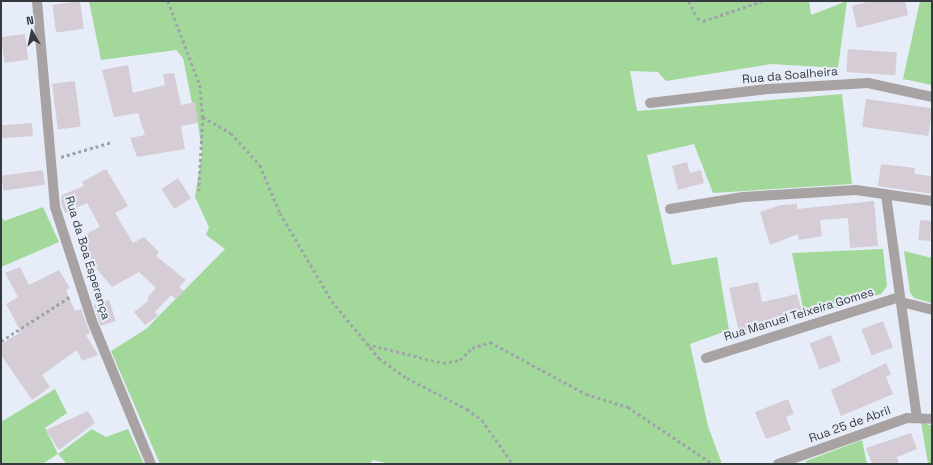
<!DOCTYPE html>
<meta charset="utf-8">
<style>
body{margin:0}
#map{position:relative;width:933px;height:465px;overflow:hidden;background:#e7edf8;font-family:"Space Grotesk",sans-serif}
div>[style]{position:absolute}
.green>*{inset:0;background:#a2d89a}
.building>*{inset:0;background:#d5ccd6;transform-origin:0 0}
.path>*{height:2.5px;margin-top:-1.25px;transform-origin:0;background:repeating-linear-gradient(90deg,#9fa4ac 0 3px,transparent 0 6px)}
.minor>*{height:10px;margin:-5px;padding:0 5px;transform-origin:5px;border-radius:5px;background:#a9a2a3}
span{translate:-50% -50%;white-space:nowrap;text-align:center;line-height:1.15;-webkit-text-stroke:4px #e7edf8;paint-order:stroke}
.street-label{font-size:12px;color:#36393d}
.frame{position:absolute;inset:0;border:2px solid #36393d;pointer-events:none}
.north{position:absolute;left:12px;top:12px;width:40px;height:40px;-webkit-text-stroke:3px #e7edf8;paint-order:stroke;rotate:351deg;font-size:11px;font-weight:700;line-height:16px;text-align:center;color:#36393d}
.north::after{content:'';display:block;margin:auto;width:14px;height:18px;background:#36393d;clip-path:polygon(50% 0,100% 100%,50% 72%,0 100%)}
</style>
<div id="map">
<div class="green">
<i style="clip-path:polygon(89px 1px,809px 1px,811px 15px,847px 1px,838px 68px,771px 64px,666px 81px,658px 72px,630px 71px,637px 111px,842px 94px,852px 184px,713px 193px,694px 144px,647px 155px,672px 265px,717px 257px,729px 330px,690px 344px,708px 426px,722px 464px,390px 464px,373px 460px,370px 464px,160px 464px,111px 351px,146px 329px,225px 249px,206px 235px,209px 227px,195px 197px,202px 152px,195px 103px,192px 103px,183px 58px,176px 50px,101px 60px)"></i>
<i style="clip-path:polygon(920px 1px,932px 1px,932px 85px,903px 79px)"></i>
<i style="clip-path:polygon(43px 207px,59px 242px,1px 267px,1px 215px,4px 221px)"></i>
<i style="clip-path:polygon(883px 249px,887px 286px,881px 294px,805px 318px,792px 253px)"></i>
<i style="clip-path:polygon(904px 251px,932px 258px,932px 303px,914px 298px,910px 292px)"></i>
<i style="clip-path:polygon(55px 389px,67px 413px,45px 428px,58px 454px,92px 429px,106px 437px,128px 429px,144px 464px,67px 464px,58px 454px,42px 464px,1px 464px,1px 422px)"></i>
<i style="clip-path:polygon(921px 422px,932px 426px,932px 464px,928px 464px)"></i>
<i style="clip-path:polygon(862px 440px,867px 464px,807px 464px,806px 461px)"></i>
</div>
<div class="building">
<i style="left:80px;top:1px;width:28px;height:28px;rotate:82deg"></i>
<i style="clip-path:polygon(871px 1px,905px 1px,908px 15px,857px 28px,852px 6px)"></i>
<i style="left:25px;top:34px;width:26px;height:24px;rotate:83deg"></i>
<i style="left:848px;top:49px;width:49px;height:23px;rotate:4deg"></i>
<i style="clip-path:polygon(128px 65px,133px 93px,165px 85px,163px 74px,174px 73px,181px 105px,195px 102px,198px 123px,181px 126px,185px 149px,137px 157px,130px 138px,145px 135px,138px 113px,114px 117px,102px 70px)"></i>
<i style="left:75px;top:81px;width:46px;height:23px;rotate:83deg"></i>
<i style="left:866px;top:99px;width:67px;height:28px;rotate:8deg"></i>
<i style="left:32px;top:123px;width:13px;height:31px;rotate:86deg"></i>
<i style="clip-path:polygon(687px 162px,690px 173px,701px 170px,704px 183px,678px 190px,672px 166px)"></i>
<i style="clip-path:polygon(881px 164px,915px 168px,914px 174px,932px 176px,932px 194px,878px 186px)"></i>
<i style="clip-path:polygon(106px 169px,128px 206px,115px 213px,133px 243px,144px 237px,159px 252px,156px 256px,186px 280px,179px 287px,184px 291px,176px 299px,171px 295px,155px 312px,158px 316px,145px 325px,134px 312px,149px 300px,147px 298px,156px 288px,139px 272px,112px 287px,96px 268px,80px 237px,100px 227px,87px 203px,65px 213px,61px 202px,62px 195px,84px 186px,82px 182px)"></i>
<i style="left:43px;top:170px;width:15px;height:42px;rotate:82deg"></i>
<i style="left:178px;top:178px;width:24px;height:20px;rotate:57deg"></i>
<i style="clip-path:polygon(874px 201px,878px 246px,850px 248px,848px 218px,820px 220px,822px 236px,799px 240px,798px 234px,770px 245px,760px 212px,781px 205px,797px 204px,797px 209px)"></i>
<i style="left:920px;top:220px;width:12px;height:20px;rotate:5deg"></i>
<i style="clip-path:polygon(20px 267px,29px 285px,59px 270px,70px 288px,66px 290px,75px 311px,81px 309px,90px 333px,86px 335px,98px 355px,82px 361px,77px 350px,42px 375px,50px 387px,32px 400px,1px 355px,1px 344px,21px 332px,6px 304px,18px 297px,5px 273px)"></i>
<i style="clip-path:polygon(758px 282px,762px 302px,797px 294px,802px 311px,789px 315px,791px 323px,740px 337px,729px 288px)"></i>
<i style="left:109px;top:300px;width:22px;height:16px;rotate:72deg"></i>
<i style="left:883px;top:321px;width:28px;height:23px;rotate:69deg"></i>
<i style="left:831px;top:335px;width:28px;height:23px;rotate:69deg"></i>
<i style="clip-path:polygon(886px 363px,891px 374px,886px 377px,893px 394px,841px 416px,831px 390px)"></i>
<i style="clip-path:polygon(788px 399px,794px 414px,786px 417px,791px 430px,766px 439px,755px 412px)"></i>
<i style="clip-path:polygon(88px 411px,95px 423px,59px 450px,46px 430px)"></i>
<i style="clip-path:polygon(911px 433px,917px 449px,897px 457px,899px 464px,872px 464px,866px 448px)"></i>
</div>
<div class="path">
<i style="left:168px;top:1px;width:90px;rotate:69.1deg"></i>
<i style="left:200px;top:85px;width:32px;rotate:85deg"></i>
<i style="left:203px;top:117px;width:74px;rotate:93.1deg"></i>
<i style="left:689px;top:1px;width:19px;rotate:65deg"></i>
<i style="left:697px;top:18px;width:7px;rotate:27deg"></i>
<i style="left:703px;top:21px;width:62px;rotate:-18.7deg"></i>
<i style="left:203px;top:117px;width:32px;rotate:30deg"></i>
<i style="left:231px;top:133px;width:43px;rotate:47.8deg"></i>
<i style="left:260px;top:165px;width:52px;rotate:67.4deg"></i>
<i style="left:280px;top:213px;width:102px;rotate:59.4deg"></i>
<i style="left:332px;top:301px;width:74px;rotate:50.5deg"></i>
<i style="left:379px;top:358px;width:34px;rotate:36deg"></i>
<i style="left:407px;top:378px;width:68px;rotate:27.3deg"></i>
<i style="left:467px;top:409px;width:19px;rotate:36deg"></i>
<i style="left:482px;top:420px;width:54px;rotate:54.8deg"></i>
<i style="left:61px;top:157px;width:53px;rotate:-16.4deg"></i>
<i style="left:1px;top:341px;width:83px;rotate:-32.7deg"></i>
<i style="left:367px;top:344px;width:78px;rotate:14deg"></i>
<i style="left:443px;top:363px;width:17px;rotate:-10deg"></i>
<i style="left:460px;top:360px;width:17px;rotate:-45deg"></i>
<i style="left:472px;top:348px;width:19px;rotate:-18deg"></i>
<i style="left:490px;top:342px;width:109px;rotate:28.4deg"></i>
<i style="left:586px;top:394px;width:44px;rotate:17.2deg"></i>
<i style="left:628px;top:407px;width:102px;rotate:33.8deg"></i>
</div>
<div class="minor">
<i style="left:37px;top:1px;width:207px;rotate:85deg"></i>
<i style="left:55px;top:207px;width:120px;rotate:72deg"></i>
<i style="left:92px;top:321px;width:155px;rotate:67.6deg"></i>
<i style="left:650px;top:103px;width:119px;rotate:-6.8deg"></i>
<i style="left:768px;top:89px;width:100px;rotate:-3.4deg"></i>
<i style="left:868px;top:83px;width:66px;rotate:12.3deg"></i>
<i style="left:886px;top:195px;width:224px;rotate:82.1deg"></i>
<i style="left:670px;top:209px;width:74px;rotate:-9.3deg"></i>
<i style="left:743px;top:197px;width:113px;rotate:-3.5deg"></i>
<i style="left:856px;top:190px;width:77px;rotate:8.2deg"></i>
<i style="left:901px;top:302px;width:32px;rotate:14deg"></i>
<i style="left:706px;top:358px;width:203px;rotate:-17.5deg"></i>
<i style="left:778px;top:464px;width:137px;rotate:-19.6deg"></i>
<i style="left:907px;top:418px;width:25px;rotate:2deg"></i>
</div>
<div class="street-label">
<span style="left:790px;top:76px;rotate:-5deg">Rua da Soalheira</span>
<span style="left:87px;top:258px;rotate:73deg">Rua da Boa Esperança</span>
<span style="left:799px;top:315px;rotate:-17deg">Rua Manuel Teixeira Gomes</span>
<span style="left:850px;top:425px;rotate:-20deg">Rua 25 de Abril</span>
</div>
<div class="frame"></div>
<div class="north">N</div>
</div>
